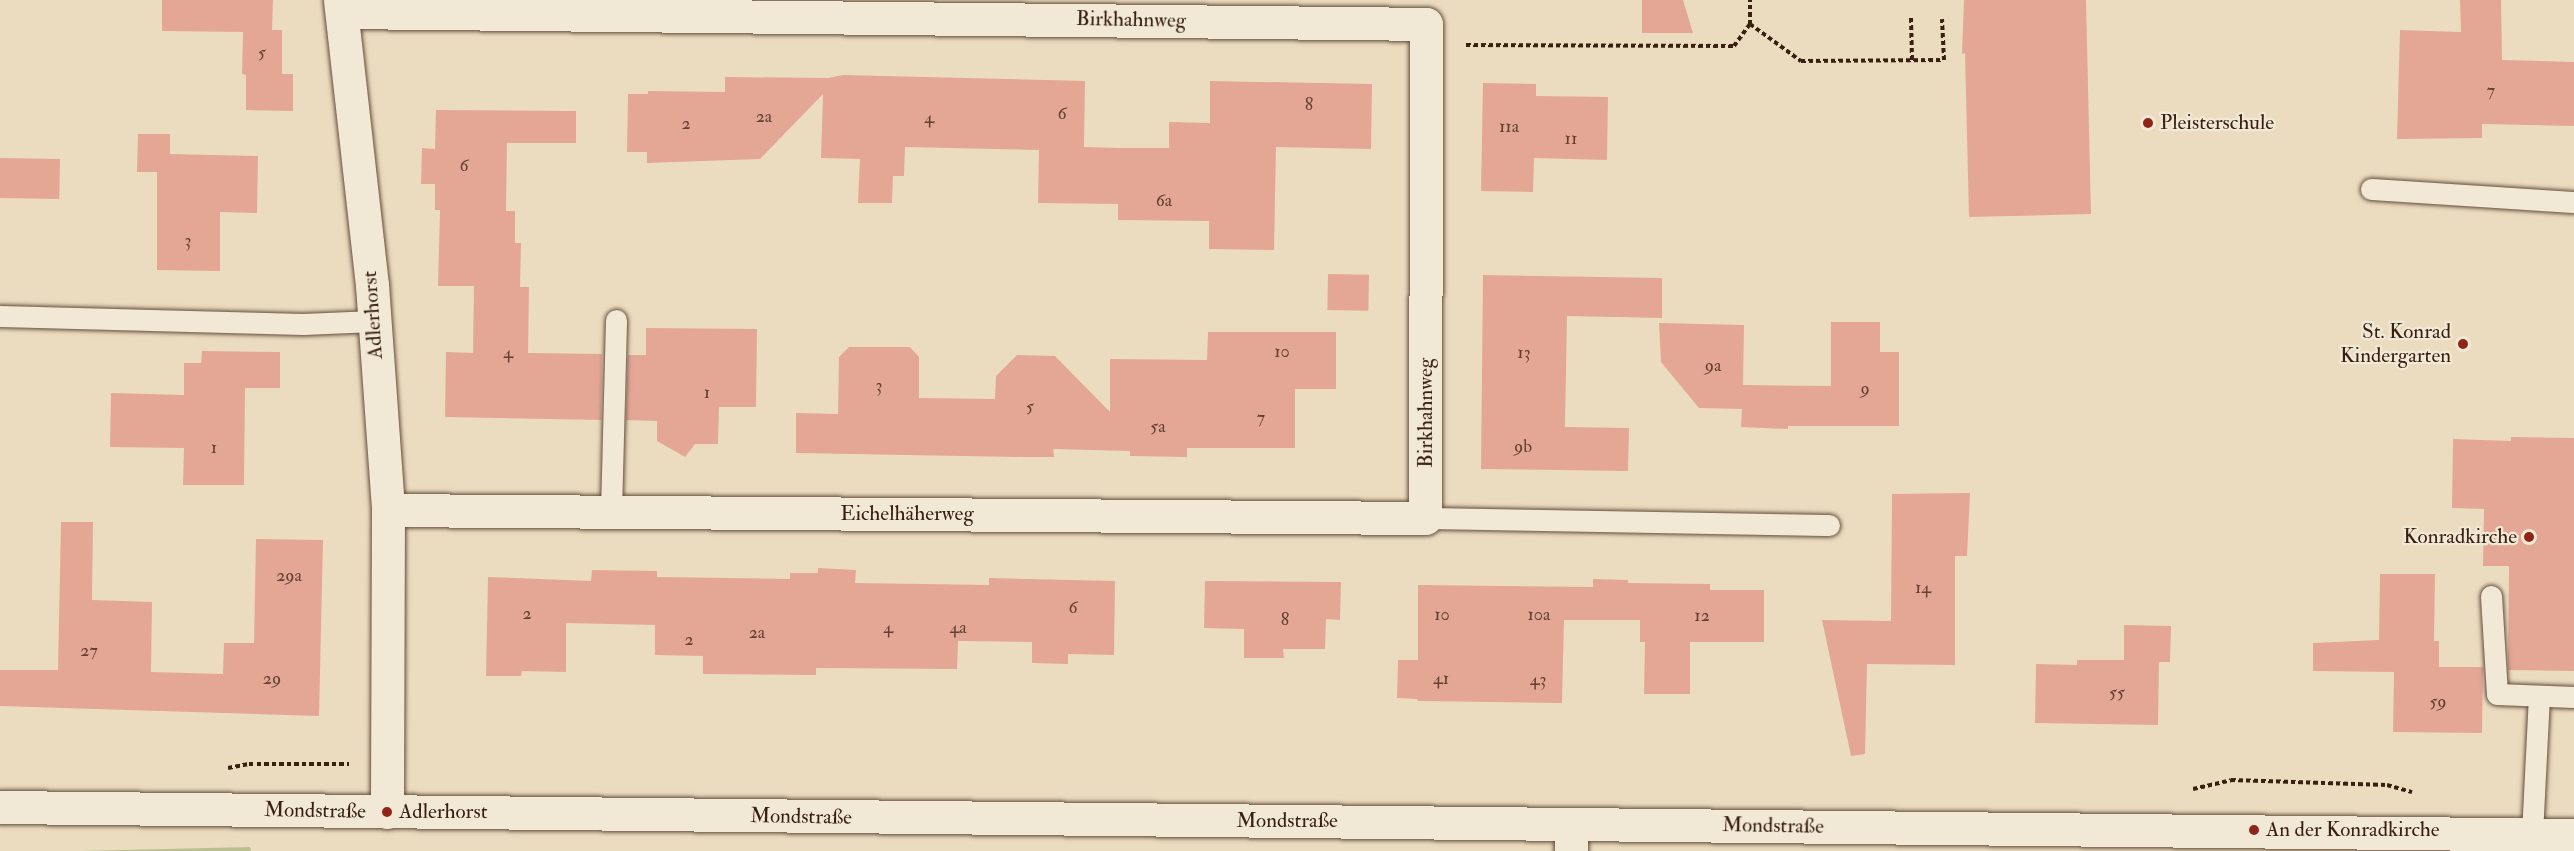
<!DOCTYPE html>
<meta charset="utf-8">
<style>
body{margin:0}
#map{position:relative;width:2574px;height:851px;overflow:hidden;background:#ebdcc0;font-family:"IM FELL Double Pica",serif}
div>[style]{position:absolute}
.green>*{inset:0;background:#bbbf90}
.building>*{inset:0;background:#e4a796;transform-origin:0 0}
.path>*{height:4px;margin-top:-2px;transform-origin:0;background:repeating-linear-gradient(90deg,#381f0f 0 4.5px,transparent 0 7.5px)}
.roads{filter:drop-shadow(0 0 2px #654e3b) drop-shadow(0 0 2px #654e3b)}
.service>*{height:21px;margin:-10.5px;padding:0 10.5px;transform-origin:10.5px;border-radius:10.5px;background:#f2e8d6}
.minor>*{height:33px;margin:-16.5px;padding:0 16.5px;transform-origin:16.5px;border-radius:16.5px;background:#f2e8d6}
.tertiary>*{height:33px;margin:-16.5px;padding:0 16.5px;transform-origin:16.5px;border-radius:16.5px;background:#f2e8d6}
.dots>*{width:16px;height:16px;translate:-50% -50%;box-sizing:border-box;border:3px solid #f2e8d6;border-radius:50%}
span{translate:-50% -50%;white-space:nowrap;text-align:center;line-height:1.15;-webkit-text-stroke:4.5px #f2e8d6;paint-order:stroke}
.number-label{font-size:18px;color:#634131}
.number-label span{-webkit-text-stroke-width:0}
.street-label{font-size:21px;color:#381f0f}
.poi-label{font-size:21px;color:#381f0f}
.left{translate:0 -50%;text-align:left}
.right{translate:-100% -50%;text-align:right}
</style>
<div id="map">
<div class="green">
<i style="clip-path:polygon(250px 847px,251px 851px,80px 851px)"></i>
</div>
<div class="building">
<i style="clip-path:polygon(162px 0,273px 0,272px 30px,282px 30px,282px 74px,293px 74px,293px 111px,246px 110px,246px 75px,242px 74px,243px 32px,162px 31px)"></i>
<i style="clip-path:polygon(1642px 0,1683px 0,1693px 33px,1642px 33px)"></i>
<i style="clip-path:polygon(1964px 0,2086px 0,2091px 214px,1969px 217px,1965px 53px,1962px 54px)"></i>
<i style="clip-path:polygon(2460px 0,2501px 0,2502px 60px,2574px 62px,2574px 126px,2482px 124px,2482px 138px,2397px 139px,2400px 30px,2461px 32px)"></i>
<i style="clip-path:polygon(843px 75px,1085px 81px,1084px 147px,1119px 148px,1169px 148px,1169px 122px,1210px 123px,1210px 81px,1372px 84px,1371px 149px,1276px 147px,1274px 250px,1209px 249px,1209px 221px,1118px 220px,1118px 204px,1038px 203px,1039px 150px,905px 147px,904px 176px,893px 176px,892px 203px,858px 203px,860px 159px,821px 158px,823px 94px,760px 159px,647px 163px,647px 152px,627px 152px,628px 94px,648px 94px,648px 91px,725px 92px,725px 77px,828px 78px)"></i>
<i style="clip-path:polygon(1483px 83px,1536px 84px,1536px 96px,1608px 97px,1607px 160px,1534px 158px,1533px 192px,1481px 191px)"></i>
<i style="clip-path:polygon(436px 110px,576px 111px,576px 143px,507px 143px,506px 211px,515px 211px,515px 243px,521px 243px,520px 287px,529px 287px,528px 353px,602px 354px,601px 420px,445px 417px,446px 352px,473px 353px,474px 286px,438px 286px,440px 210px,435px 210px,435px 184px,421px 184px,422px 148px,435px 149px)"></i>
<i style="clip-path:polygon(138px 134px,170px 134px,170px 154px,258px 156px,257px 213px,220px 212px,220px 271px,157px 270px,157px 172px,137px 172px)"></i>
<i style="left:0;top:158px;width:60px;height:40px;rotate:1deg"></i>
<i style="left:1328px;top:274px;width:41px;height:36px;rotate:1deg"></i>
<i style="clip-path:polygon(1483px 275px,1662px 278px,1662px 318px,1567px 316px,1565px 427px,1629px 428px,1628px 471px,1481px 469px)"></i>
<i style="clip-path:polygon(1831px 322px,1880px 322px,1880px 352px,1899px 352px,1899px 426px,1788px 426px,1788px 429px,1741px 427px,1742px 409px,1699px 408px,1661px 362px,1659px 323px,1744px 325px,1743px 385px,1831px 386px)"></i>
<i style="clip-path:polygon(646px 328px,757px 329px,756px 407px,719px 407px,718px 444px,695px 444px,685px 457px,657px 441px,657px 421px,626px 420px,628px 355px,646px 355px)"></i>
<i style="clip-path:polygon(1208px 332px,1336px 332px,1336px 389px,1295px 389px,1295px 448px,1187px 448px,1187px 457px,1130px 456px,1130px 451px,1053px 449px,1054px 457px,1024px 457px,796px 453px,796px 413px,838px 414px,839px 357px,849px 347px,910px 347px,919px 357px,919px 398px,995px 399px,996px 376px,1017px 355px,1055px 356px,1110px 412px,1110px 359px,1207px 360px)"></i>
<i style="clip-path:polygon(202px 351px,280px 352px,280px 388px,245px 388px,244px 485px,183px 485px,184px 448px,110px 447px,111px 393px,184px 395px,184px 363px,201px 363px)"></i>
<i style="clip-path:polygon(2511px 437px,2574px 438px,2574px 671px,2508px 670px,2509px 566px,2483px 566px,2484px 509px,2452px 508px,2453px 439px,2511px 441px)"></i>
<i style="clip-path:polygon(1970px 493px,1967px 556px,1955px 556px,1955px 665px,1867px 664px,1865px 754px,1851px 756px,1822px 620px,1891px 621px,1892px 494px)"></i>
<i style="clip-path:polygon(61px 522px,93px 522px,92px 600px,152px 602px,151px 672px,223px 674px,224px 643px,254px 643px,256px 539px,323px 540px,319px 716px,0 706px,0 670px,58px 670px)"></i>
<i style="clip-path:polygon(818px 568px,856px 570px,855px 583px,989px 585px,989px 578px,1115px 581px,1114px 655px,1068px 654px,1068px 664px,1032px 663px,1032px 642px,958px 641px,957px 669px,816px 668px,816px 675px,703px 674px,703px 656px,655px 655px,655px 625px,566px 623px,566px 672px,522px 671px,521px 676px,486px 676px,488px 577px,591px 581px,592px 570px,657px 571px,657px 577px,790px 579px,790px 573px,818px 573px)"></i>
<i style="clip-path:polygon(2380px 574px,2435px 574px,2434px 641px,2439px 641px,2439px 667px,2483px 667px,2482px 733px,2393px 732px,2394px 672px,2313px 671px,2313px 643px,2379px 640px)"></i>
<i style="clip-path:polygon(1593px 579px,1628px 580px,1628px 583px,1710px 584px,1710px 590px,1764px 590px,1764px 642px,1690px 642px,1690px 694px,1644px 694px,1645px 642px,1640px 642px,1640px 620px,1564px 620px,1562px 703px,1418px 701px,1417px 699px,1397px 698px,1398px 660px,1418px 660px,1418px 585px,1593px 587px)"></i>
<i style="clip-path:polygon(1205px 581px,1341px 582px,1340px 620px,1326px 619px,1325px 649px,1283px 649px,1284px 658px,1244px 658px,1244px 629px,1204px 628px)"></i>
<i style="clip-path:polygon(2124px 625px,2171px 626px,2170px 662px,2159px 662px,2158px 725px,2035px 723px,2036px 664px,2077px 665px,2077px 660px,2124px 660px)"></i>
</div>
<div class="path">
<i style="left:1911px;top:18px;width:42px;rotate:88.6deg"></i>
<i style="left:1750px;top:24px;width:63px;rotate:36deg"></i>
<i style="left:1801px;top:61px;width:143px;rotate:-0.4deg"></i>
<i style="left:1944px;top:60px;width:41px;rotate:-92.8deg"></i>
<i style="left:1466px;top:45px;width:268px;rotate:0.2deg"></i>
<i style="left:1734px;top:46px;width:27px;rotate:-54deg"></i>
<i style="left:1750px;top:24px;width:24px;rotate:-90deg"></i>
<i style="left:228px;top:768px;width:21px;rotate:-11deg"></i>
<i style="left:249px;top:764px;width:100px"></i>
<i style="left:2193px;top:789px;width:39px;rotate:-13deg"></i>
<i style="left:2231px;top:780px;width:156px;rotate:1.8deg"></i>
<i style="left:2387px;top:785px;width:26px;rotate:16deg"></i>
</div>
<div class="roads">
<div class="service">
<i style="left:2371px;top:189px;width:203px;rotate:3.7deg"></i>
<i style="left:0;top:316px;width:303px;rotate:1.5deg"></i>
<i style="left:303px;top:324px;width:71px;rotate:-2.4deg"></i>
<i style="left:611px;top:512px;width:192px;rotate:-88.5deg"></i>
<i style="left:1425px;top:518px;width:404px;rotate:1deg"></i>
<i style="left:2491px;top:596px;width:98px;rotate:86.5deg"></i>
<i style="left:2497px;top:694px;width:77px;rotate:2.2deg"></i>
<i style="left:2532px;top:834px;width:138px;rotate:-87.1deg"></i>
</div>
<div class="minor">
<i style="left:340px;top:0;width:287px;rotate:83.6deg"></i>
<i style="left:372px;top:285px;width:226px;rotate:85.9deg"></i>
<i style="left:388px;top:510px;width:302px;rotate:90.2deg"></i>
<i style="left:342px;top:12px;width:1084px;rotate:0.63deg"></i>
<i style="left:1426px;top:24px;width:494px;rotate:90.1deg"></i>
<i style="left:1425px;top:518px;width:1037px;rotate:-179.56deg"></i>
<i style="left:1571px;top:851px;width:27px;rotate:-90deg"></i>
</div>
<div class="tertiary">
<i style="left:0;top:807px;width:2574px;rotate:0.62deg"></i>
</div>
</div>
<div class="dots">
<i style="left:2148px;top:123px;background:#8f2418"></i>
<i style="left:2463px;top:344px;background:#8f2418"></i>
<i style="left:2529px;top:537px;background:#8f2418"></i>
<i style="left:387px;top:812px;background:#8f2418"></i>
<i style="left:2254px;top:830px;background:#8f2418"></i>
</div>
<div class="number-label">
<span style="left:262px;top:53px">5</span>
<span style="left:2491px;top:91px">7</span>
<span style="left:1309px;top:105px">8</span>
<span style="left:1062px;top:114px">6</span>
<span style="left:764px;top:117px">2a</span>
<span style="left:929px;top:118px">4</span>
<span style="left:686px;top:124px">2</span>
<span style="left:1509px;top:127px">11a</span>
<span style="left:1571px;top:139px">11</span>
<span style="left:464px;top:166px">6</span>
<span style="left:1164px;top:201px">6a</span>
<span style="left:188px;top:241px">3</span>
<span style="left:1282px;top:352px">10</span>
<span style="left:508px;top:353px">4</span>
<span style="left:1524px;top:353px">13</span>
<span style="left:1713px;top:366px">9a</span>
<span style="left:879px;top:386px">3</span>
<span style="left:1865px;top:389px">9</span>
<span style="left:707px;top:393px">1</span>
<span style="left:1030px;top:407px">5</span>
<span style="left:1261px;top:418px">7</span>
<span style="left:1158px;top:427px">5a</span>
<span style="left:1523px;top:447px">9b</span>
<span style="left:214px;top:448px">1</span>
<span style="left:289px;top:576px">29a</span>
<span style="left:1923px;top:588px">14</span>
<span style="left:1073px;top:608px">6</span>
<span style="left:527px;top:614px">2</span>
<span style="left:1442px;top:615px">10</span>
<span style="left:1539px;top:615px">10a</span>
<span style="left:1702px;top:616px">12</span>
<span style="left:1285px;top:620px">8</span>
<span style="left:888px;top:628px">4</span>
<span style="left:958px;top:628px">4a</span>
<span style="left:757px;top:633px">2a</span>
<span style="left:689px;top:640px">2</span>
<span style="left:89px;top:651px">27</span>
<span style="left:272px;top:679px">29</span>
<span style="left:1441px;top:679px">41</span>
<span style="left:1538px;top:680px">43</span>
<span style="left:2117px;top:693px">55</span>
<span style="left:2438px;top:702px">59</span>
</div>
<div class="street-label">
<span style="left:1131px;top:20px;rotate:1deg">Birkhahnweg</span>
<span style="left:373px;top:315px;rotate:-94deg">Adlerhorst</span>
<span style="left:1426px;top:413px;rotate:-90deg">Birkhahnweg</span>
<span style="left:907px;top:514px">Eichelhäherweg</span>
<span style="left:315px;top:811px;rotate:1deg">Mondstraße</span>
<span style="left:801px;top:817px;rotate:1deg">Mondstraße</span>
<span style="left:1287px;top:821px">Mondstraße</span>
<span style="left:1773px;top:826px;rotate:1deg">Mondstraße</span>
</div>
<div class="poi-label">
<span class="left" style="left:2160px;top:123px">Pleisterschule</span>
<span class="right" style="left:2451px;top:344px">St. Konrad<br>Kindergarten</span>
<span class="right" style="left:2517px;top:537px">Konradkirche</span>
<span class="left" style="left:399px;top:812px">Adlerhorst</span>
<span class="left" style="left:2266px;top:830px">An der Konradkirche</span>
</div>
</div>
